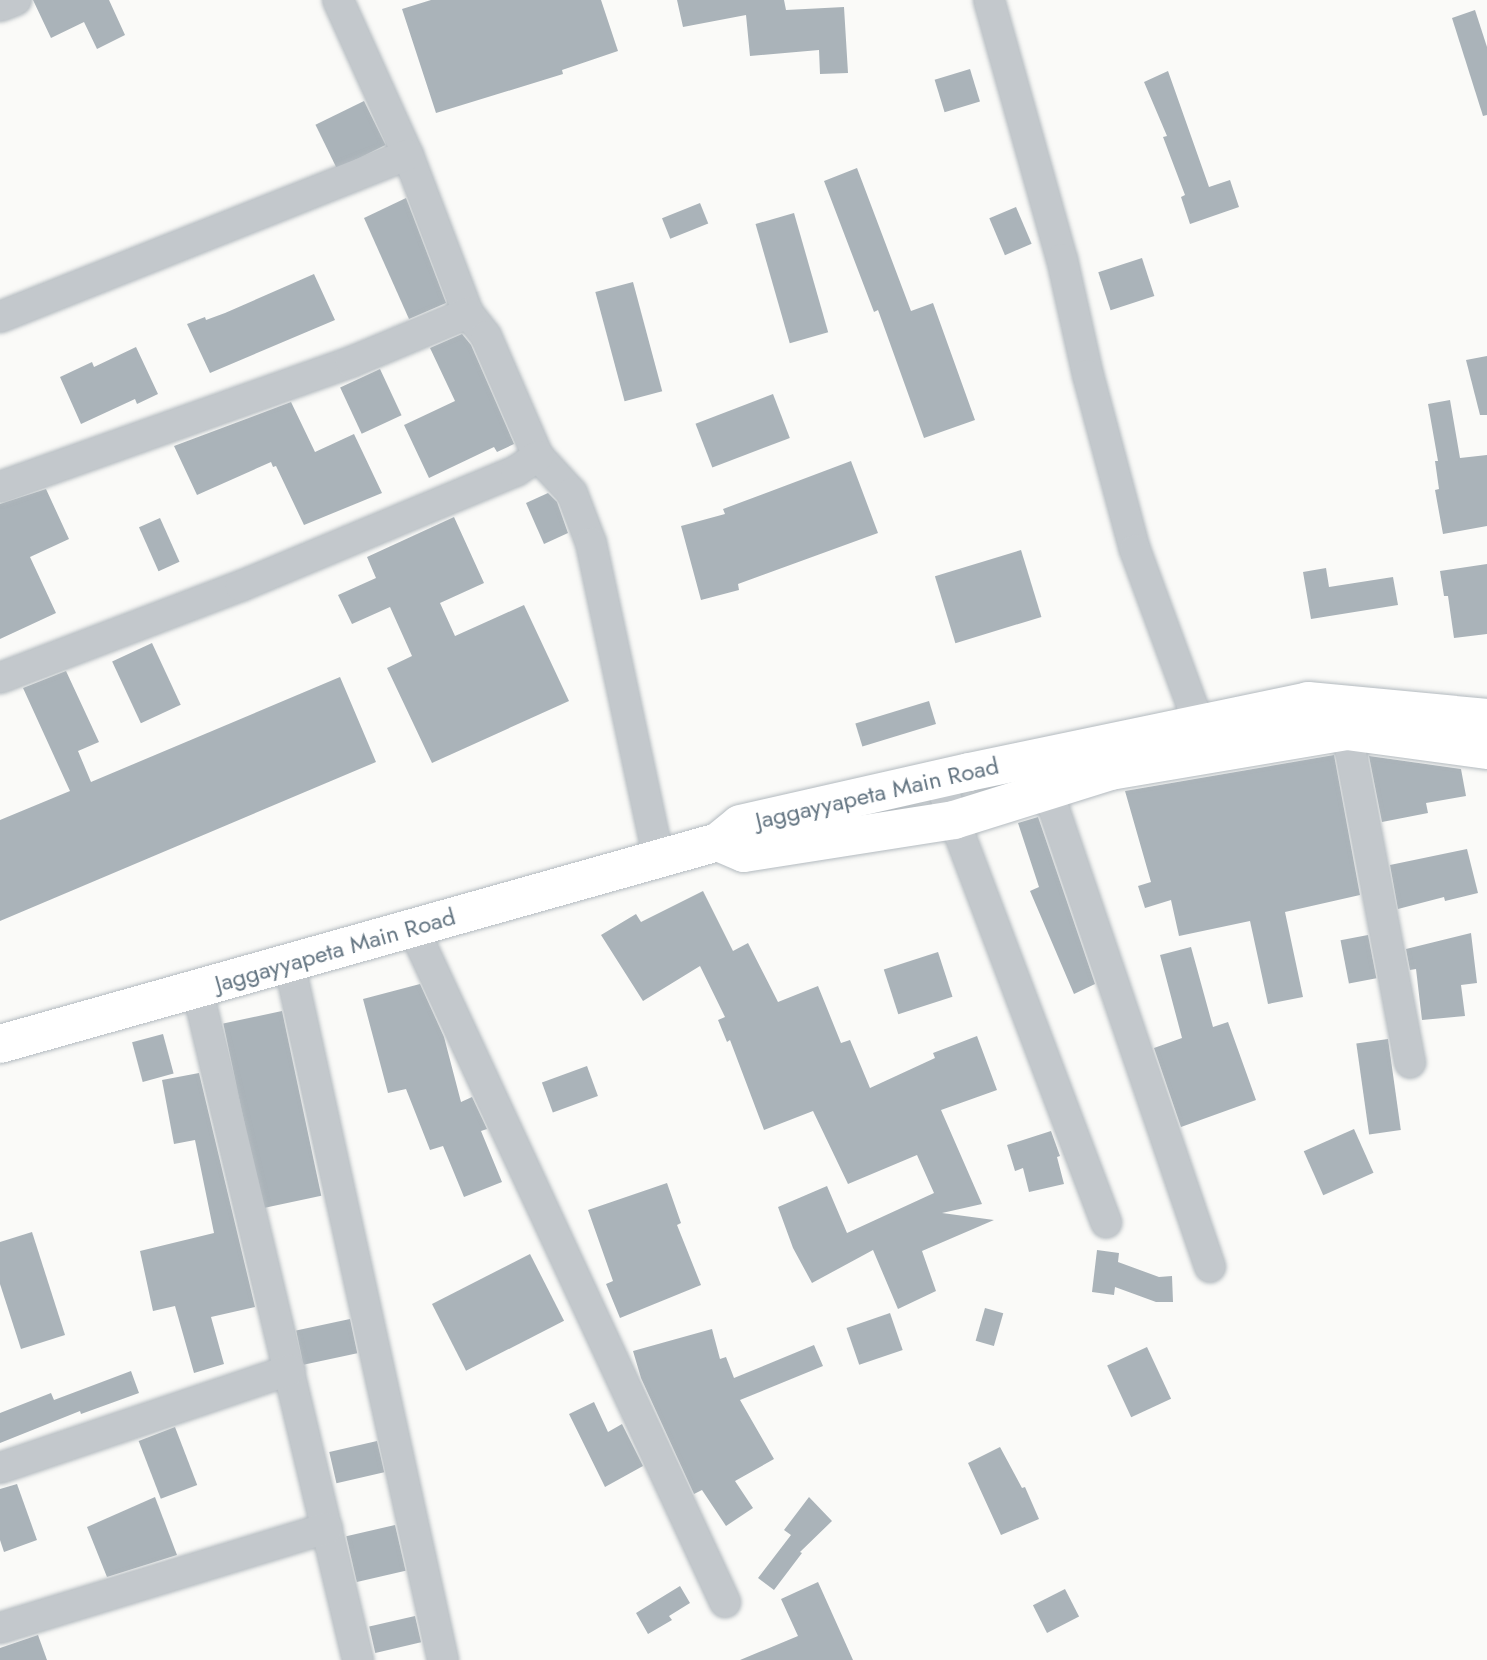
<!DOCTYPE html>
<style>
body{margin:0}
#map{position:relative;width:1487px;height:1660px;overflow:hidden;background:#fafaf8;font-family:Jost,sans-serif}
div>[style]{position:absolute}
.building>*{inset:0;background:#aab3b9;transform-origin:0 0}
.roads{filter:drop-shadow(0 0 2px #b3babf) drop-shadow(0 0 2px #b3babf)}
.minor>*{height:30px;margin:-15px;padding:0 15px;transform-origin:15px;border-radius:15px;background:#c3c8cc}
.secondary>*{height:38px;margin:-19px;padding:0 19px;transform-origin:19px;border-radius:19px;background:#fff}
span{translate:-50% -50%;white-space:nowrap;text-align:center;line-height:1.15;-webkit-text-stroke:7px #fff;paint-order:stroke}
.street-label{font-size:24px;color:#657683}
</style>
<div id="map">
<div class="building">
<i style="clip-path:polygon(33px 0,109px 0,125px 35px,97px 49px,84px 22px,51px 38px)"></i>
<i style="clip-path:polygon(431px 0,601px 0,618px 51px,562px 70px,563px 74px,436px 113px,402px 9px)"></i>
<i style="clip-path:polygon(677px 0,784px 0,786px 10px,844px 7px,848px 73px,820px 74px,819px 50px,750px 56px,746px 15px,683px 27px)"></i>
<i style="clip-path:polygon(1475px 10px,1487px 47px,1487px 115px,1483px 116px,1452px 18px)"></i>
<i style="left:970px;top:69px;width:34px;height:37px;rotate:73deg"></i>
<i style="clip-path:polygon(1168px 71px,1209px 187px,1230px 180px,1239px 207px,1190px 224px,1181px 197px,1185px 195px,1163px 137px,1167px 136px,1144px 82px)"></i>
<i style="left:364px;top:101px;width:49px;height:54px;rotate:64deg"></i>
<i style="clip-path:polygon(857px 168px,911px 311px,933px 303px,975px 420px,924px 438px,878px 310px,874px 312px,824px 181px)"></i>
<i style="clip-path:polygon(406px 198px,446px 303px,409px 319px,364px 218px)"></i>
<i style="left:700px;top:203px;width:22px;height:41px;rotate:68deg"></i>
<i style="left:1016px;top:207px;width:40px;height:29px;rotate:67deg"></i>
<i style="left:794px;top:213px;width:124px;height:40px;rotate:74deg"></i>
<i style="left:1142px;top:258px;width:40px;height:46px;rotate:72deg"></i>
<i style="clip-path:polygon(314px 274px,335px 320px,210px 373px,187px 324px,205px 317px,206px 320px,225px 313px)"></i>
<i style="left:633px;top:282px;width:113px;height:39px;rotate:75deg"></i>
<i style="clip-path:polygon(462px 334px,471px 345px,514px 444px,497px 452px,494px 447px,429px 478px,404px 425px,455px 401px,430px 348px)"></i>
<i style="clip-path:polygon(136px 347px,158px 394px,137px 404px,135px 399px,81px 424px,60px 377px,92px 362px,94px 367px)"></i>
<i style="clip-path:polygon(1487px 356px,1487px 415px,1480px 415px,1466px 360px)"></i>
<i style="left:380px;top:369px;width:51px;height:44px;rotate:65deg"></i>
<i style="left:773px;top:394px;width:47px;height:83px;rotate:69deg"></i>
<i style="clip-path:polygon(1450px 400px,1460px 458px,1487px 455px,1487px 526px,1443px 534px,1435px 490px,1439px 489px,1435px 461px,1438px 461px,1428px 404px)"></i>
<i style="clip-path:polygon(291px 402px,315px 452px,354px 434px,382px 493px,304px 525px,276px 466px,273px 467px,271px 462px,197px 495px,174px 446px)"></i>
<i style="clip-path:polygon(851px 461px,878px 533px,738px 584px,739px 590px,701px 600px,681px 526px,725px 514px,723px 509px)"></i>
<i style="clip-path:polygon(46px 489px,69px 539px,30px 557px,56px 613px,0 639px,0 504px)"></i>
<i style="clip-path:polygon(548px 493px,557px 502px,568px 533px,544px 544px,526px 503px)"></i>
<i style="clip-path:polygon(454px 517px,484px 583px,440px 603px,455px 636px,524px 605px,569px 701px,432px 763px,387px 668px,412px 656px,390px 607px,352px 624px,338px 595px,376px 578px,367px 557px)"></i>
<i style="left:160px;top:518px;width:48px;height:23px;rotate:66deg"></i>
<i style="left:1021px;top:550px;width:70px;height:90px;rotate:73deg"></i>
<i style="clip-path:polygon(1487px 564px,1487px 634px,1454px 638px,1448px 596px,1444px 596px,1440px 571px)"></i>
<i style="clip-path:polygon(1326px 568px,1329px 587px,1393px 577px,1398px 605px,1311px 619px,1303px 572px)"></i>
<i style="left:152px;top:643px;width:68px;height:44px;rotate:65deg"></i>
<i style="clip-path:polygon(66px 671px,99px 742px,78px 751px,91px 782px,340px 677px,376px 762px,0 921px,0 820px,70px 791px,23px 688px)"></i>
<i style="left:929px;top:701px;width:24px;height:77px;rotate:73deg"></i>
<i style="clip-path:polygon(1334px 755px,1360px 895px,1285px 912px,1303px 997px,1268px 1004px,1250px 921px,1179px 936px,1171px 900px,1145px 908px,1138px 886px,1151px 882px,1125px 791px)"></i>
<i style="clip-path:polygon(1369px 756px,1461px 769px,1466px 796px,1426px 803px,1428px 813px,1382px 822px)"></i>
<i style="clip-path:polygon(1038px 817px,1095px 984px,1074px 994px,1030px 891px,1039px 887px,1018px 823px)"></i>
<i style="clip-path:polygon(1467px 849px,1478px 893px,1445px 901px,1444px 897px,1398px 909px,1390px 865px)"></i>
<i style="clip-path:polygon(703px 891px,733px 951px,748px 943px,778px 1002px,818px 986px,841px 1043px,850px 1040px,870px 1088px,935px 1058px,933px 1053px,977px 1036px,997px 1090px,941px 1110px,982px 1204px,942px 1213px,994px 1220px,922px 1251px,936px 1291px,898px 1309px,873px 1250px,812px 1283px,793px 1248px,778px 1207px,827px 1186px,847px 1233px,934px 1193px,917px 1155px,848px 1184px,813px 1111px,764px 1130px,730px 1040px,727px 1042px,718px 1020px,725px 1017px,700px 966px,643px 1001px,601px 935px,636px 914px,641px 922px)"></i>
<i style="clip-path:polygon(1471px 933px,1477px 983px,1461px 985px,1465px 1016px,1422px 1020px,1416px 969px,1410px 970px,1406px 949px)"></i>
<i style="left:1368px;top:935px;width:44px;height:28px;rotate:79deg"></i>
<i style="clip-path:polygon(1191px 947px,1213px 1027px,1228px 1022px,1256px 1100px,1181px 1127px,1154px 1048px,1182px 1038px,1160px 955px)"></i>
<i style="left:938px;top:952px;width:47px;height:57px;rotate:72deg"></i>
<i style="clip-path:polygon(420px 984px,444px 1037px,461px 1102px,472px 1097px,487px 1129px,481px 1131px,502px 1182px,464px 1197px,443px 1146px,430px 1150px,406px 1089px,388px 1093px,363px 999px)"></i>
<i style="left:282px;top:1011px;width:189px;height:60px;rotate:78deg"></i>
<i style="left:163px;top:1034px;width:41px;height:32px;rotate:75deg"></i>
<i style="left:1388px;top:1039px;width:92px;height:32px;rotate:82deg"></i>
<i style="left:587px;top:1066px;width:32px;height:48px;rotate:70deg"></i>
<i style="clip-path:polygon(199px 1073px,255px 1307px,211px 1317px,224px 1364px,194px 1373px,175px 1306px,153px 1311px,140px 1251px,214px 1233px,195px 1140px,174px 1144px,162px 1080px)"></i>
<i style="left:1354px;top:1129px;width:48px;height:55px;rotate:66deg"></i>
<i style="clip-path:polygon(1051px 1131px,1060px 1156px,1057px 1157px,1064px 1184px,1029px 1192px,1023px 1168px,1015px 1171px,1007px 1145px)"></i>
<i style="clip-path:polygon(667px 1183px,681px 1223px,677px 1225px,701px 1285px,620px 1318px,606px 1284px,613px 1281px,588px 1210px)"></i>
<i style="clip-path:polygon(32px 1232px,65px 1335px,21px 1349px,0 1284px,0 1242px)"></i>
<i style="clip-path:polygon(1097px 1250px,1119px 1253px,1118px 1262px,1159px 1277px,1172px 1276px,1173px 1302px,1156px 1302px,1115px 1287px,1114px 1295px,1092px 1292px)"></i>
<i style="left:530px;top:1254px;width:75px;height:110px;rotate:63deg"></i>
<i style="left:985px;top:1308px;width:19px;height:34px;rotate:16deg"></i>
<i style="left:890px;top:1313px;width:39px;height:46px;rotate:71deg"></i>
<i style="left:350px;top:1319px;width:35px;height:55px;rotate:78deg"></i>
<i style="clip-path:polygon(712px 1329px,720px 1359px,726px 1357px,734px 1378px,814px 1345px,823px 1366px,740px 1400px,774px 1459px,735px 1481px,753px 1508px,726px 1526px,702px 1490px,694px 1494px,641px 1378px,633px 1351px)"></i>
<i style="left:1147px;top:1347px;width:57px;height:44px;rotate:65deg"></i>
<i style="clip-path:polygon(131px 1371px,139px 1393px,81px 1414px,80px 1411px,0 1443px,0 1413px,51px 1393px,54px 1400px)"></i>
<i style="clip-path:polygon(594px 1402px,608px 1432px,622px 1424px,643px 1466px,605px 1487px,569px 1414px)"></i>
<i style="left:175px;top:1427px;width:62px;height:39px;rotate:69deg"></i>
<i style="left:377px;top:1441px;width:32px;height:49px;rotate:77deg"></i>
<i style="clip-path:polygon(1000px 1447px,1022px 1488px,1025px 1487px,1039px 1519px,1001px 1535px,968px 1463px)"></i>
<i style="clip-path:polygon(17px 1484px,37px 1540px,4px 1552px,0 1540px,0 1489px)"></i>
<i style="clip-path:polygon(155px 1497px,177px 1555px,107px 1577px,87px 1527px)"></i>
<i style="clip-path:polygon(809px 1497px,832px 1521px,800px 1552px,802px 1553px,774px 1590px,758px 1578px,791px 1535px,784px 1530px)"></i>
<i style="left:395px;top:1525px;width:47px;height:50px;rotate:77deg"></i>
<i style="clip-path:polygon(818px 1582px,853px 1660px,740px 1660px,798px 1636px,781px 1599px)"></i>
<i style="clip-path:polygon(680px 1586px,690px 1603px,669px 1616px,672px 1620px,648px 1634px,636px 1613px)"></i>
<i style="left:1065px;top:1589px;width:31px;height:36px;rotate:63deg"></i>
<i style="left:415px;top:1616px;width:27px;height:47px;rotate:77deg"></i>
<i style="clip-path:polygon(38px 1635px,47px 1660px,0 1660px,0 1648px)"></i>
</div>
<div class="roads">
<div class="minor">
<i style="left:338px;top:0;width:170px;rotate:65.7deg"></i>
<i style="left:408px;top:155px;width:169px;rotate:69.2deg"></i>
<i style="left:468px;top:313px;width:29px;rotate:52deg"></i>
<i style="left:486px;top:336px;width:131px;rotate:66.6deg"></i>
<i style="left:538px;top:456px;width:50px;rotate:47.4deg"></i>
<i style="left:572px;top:493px;width:53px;rotate:69.2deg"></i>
<i style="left:591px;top:543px;width:323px;rotate:77.9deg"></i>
<i style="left:989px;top:0;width:269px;rotate:74.3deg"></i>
<i style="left:1062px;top:259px;width:119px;rotate:77.4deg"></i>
<i style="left:1088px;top:375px;width:181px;rotate:75deg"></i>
<i style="left:1135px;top:550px;width:185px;rotate:69.8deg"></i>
<i style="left:0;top:6px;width:17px;rotate:-21deg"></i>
<i style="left:0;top:317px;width:439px;rotate:-21.7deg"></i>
<i style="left:0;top:487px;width:373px;rotate:-19.6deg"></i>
<i style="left:351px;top:362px;width:127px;rotate:-22.7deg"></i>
<i style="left:0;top:678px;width:258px;rotate:-20.9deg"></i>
<i style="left:241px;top:586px;width:298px;rotate:-22.7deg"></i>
<i style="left:516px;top:471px;width:27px;rotate:-34deg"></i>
<i style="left:1343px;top:711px;width:358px;rotate:79.2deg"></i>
<i style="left:1041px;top:771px;width:524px;rotate:71.18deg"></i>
<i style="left:939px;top:780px;width:473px;rotate:69.3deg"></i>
<i style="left:413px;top:928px;width:743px;rotate:65.16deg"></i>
<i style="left:289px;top:962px;width:715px;rotate:77.56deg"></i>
<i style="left:197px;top:988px;width:691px;rotate:76.53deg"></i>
<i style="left:0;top:1468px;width:306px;rotate:-18.7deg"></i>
<i style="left:0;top:1628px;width:342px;rotate:-17deg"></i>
</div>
<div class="secondary">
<i style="left:718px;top:842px;width:28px;rotate:23deg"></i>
<i style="left:744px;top:853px;width:213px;rotate:-8.9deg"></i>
<i style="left:954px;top:820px;width:164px;rotate:-17.4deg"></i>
<i style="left:1110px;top:771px;width:240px;rotate:-9.6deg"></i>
<i style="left:1347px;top:731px;width:141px;rotate:7.7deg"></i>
<i style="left:0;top:1044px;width:746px;rotate:-15.71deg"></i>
<i style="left:718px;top:842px;width:28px;rotate:-39deg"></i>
<i style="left:740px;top:824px;width:235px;rotate:-12.8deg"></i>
<i style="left:969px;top:772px;width:346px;rotate:-11.8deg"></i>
<i style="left:1308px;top:701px;width:180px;rotate:5.4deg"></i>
</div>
</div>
<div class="street-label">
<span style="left:877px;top:793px;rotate:-13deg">Jaggayyapeta Main Road</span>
<span style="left:335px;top:950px;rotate:-16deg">Jaggayyapeta Main Road</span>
</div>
</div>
